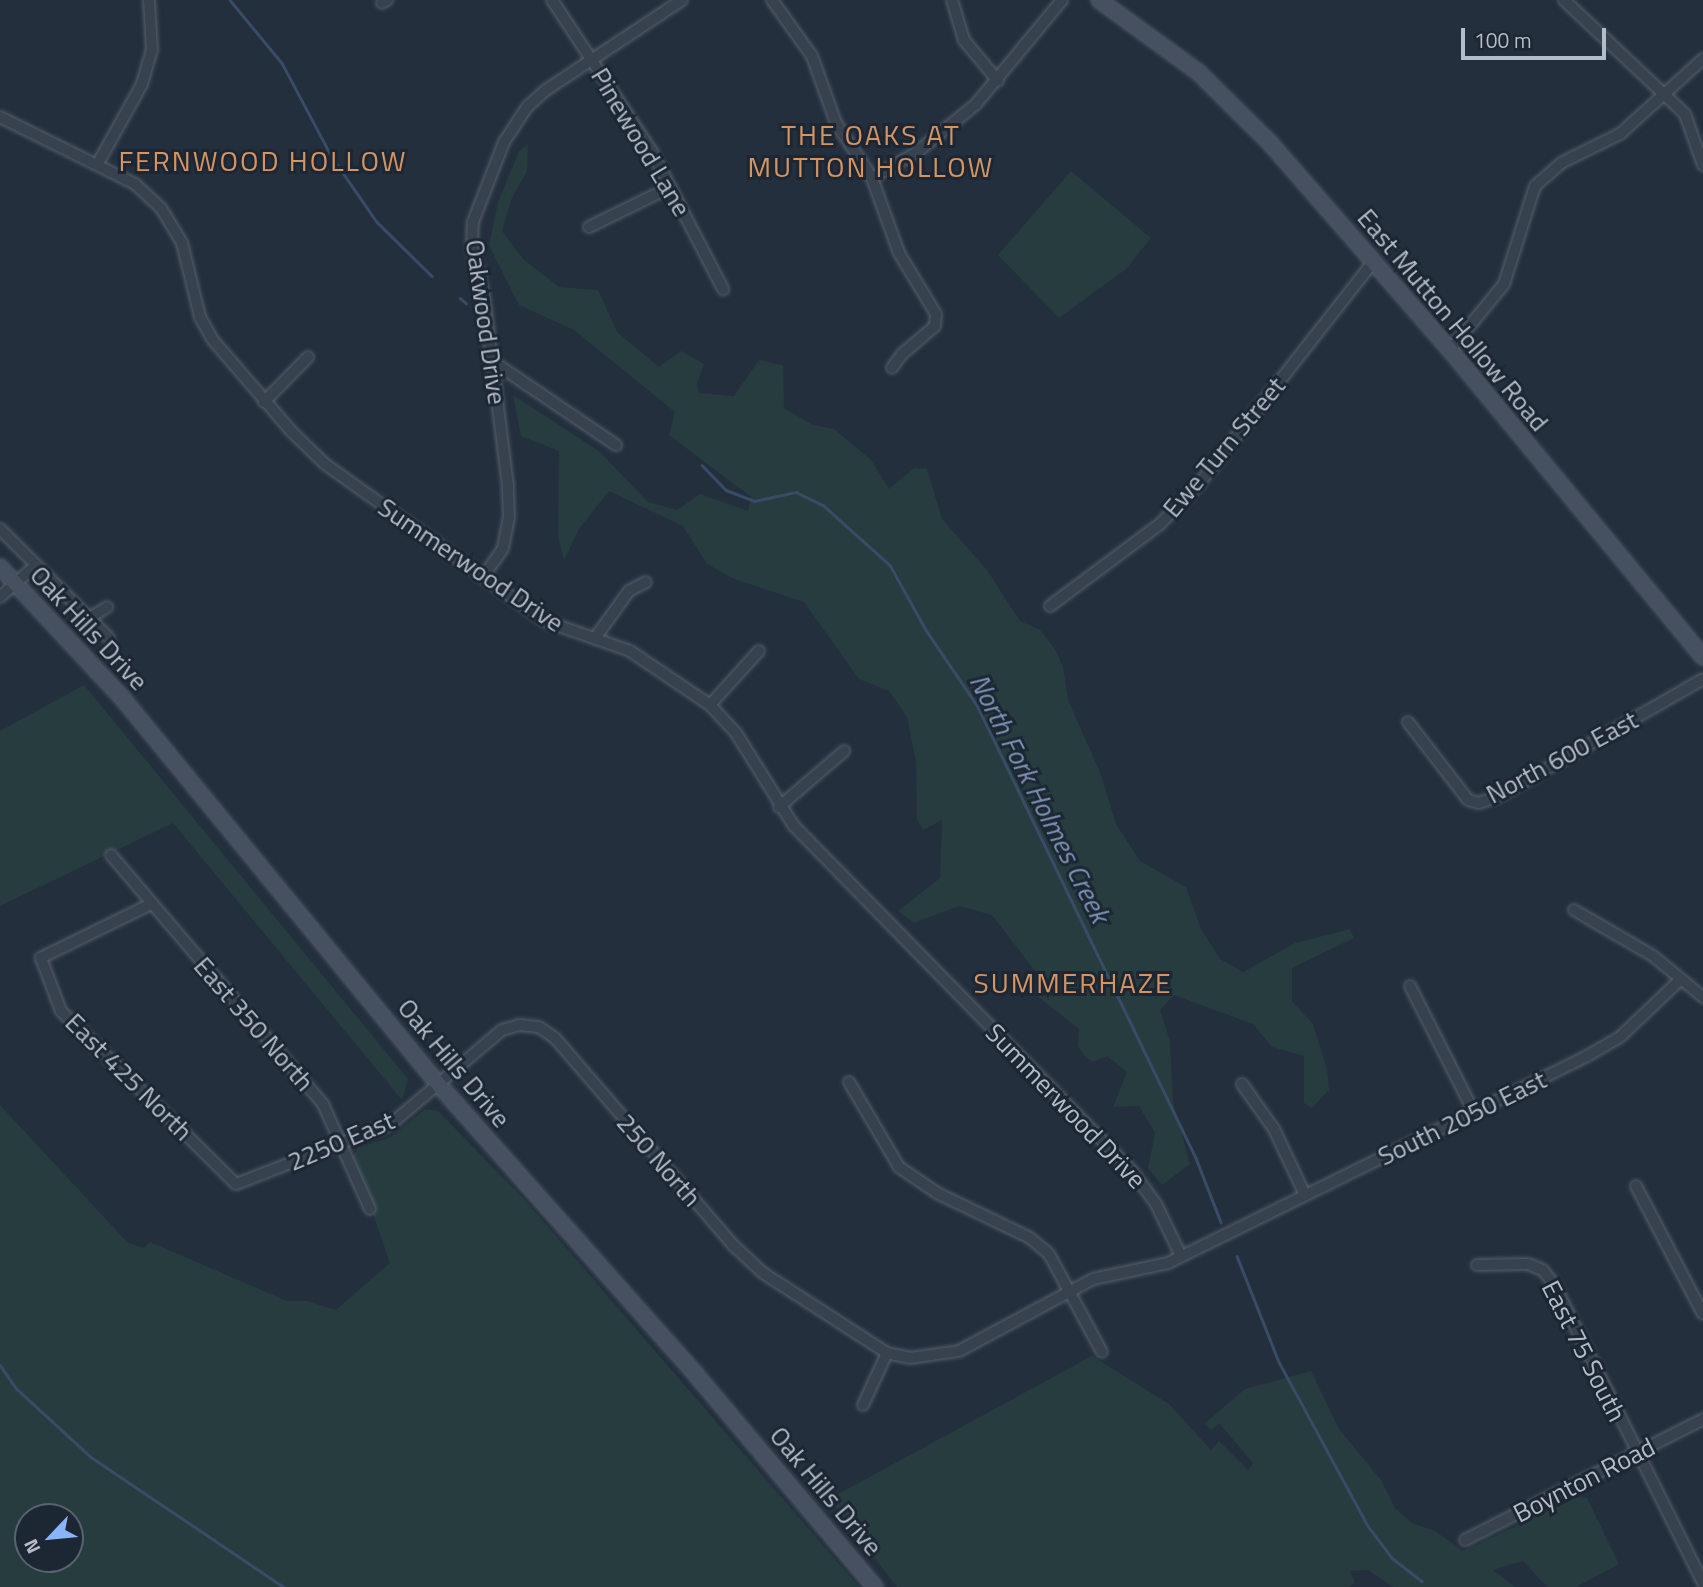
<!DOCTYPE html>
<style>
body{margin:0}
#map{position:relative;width:1703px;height:1587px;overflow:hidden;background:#242f3e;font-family:"Titillium Web",sans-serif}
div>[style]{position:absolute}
.green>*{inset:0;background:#263c3f}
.stream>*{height:2.5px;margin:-1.25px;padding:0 1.25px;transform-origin:1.25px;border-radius:1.25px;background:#394c67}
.roads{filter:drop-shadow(0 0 2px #565f6c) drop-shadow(0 0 2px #565f6c)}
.street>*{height:10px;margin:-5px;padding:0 5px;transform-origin:5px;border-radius:5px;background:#38414e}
.secondary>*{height:14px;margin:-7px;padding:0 7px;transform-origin:7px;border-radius:7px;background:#465061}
span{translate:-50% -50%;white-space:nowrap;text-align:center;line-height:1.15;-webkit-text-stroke:6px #1d2633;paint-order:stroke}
.street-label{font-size:26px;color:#b4bcc9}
.neighbourhood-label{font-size:28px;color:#d59563;letter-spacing:2px}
.water-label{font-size:28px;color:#7c92b1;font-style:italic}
.north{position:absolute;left:14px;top:1503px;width:70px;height:70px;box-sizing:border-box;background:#1d2633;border:2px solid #59626f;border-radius:50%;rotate:244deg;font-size:19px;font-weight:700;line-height:28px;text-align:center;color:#b4bcc9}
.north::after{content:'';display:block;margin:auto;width:24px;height:32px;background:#8ab4f8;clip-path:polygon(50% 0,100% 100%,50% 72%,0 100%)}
.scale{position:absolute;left:1461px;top:28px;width:145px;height:32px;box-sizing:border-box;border:4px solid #b4bcc9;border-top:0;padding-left:9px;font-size:21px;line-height:24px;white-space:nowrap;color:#b4bcc9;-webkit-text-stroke:5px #1d2633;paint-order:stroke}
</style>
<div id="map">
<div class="green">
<i style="clip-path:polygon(528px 144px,527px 171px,511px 200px,502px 231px,523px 259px,559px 287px,598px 290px,617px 332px,659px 367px,681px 351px,704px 364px,697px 384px,699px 393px,734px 396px,759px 360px,783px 365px,784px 408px,813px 425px,834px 429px,871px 460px,889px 489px,914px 468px,927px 469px,942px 519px,987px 570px,1020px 621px,1040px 630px,1055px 649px,1063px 667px,1068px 700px,1100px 772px,1116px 824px,1140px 861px,1186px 887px,1201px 929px,1220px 959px,1243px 972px,1295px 943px,1350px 929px,1354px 938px,1292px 968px,1292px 1001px,1313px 1024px,1327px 1069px,1329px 1090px,1312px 1108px,1304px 1103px,1304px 1056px,1272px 1047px,1253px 1024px,1174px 995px,1160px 1010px,1170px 1041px,1173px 1102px,1190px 1164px,1162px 1185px,1148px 1168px,1155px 1133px,1139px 1106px,1113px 1107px,1127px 1072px,1107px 1056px,1092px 1062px,1084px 1055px,1078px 1046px,1079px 1029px,1032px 992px,1039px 976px,992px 915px,959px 906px,914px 923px,898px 911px,940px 878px,942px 820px,923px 830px,917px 819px,916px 762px,907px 717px,889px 691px,859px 679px,804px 602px,732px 578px,707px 564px,683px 526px,609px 491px,579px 529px,564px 560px,558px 537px,559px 451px,521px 436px,513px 395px,600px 452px,648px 502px,677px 510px,700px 494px,748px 511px,751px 497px,669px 435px,675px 412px,574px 330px,519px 305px,489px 245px,498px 202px,519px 151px)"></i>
<i style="clip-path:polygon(1071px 171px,1151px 238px,1126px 269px,1059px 318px,998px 255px)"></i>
<i style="clip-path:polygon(84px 685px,408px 1079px,402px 1100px,173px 823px,0 906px,0 731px)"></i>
<i style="clip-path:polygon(evenodd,0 1105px,127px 1242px,143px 1248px,150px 1242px,287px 1301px,307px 1301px,336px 1310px,390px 1263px,353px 1156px,358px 1148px,391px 1137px,425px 1109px,438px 1111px,524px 1199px,859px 1587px,0 1587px,0 1105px,28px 1517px,70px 1517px,70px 1559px,28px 1559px,28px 1517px)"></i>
<i style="clip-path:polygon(1092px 1356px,1169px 1404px,1211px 1450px,1219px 1441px,1248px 1470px,1253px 1463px,1219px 1423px,1212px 1430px,1204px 1424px,1245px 1389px,1311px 1371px,1339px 1429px,1381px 1480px,1395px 1508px,1412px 1523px,1435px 1531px,1463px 1551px,1577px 1497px,1587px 1498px,1619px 1564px,1576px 1587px,1547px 1587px,1523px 1561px,1493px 1570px,1515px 1587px,1393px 1587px,1368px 1570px,1350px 1571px,1355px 1583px,1349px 1587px,897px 1587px,829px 1499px)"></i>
</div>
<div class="stream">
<i style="left:230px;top:0;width:82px;rotate:50.5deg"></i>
<i style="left:282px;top:63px;width:106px;rotate:62deg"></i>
<i style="left:332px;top:157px;width:79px;rotate:55.3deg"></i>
<i style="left:377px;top:222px;width:77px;rotate:44.5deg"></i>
<i style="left:460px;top:298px;width:8px;rotate:40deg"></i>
<i style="left:702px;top:465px;width:35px;rotate:46deg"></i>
<i style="left:726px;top:490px;width:30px;rotate:21deg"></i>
<i style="left:754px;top:501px;width:43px;rotate:-12.1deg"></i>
<i style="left:796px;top:492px;width:30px;rotate:26deg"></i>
<i style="left:823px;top:505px;width:90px;rotate:41.8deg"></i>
<i style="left:890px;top:565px;width:74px;rotate:61deg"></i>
<i style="left:926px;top:630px;width:91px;rotate:55.8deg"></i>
<i style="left:977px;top:705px;width:503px;rotate:64.2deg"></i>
<i style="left:1196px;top:1158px;width:69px;rotate:68.7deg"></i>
<i style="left:1237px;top:1256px;width:114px;rotate:68.4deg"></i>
<i style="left:1279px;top:1362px;width:187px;rotate:61.5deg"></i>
<i style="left:1368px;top:1526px;width:39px;rotate:53deg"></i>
<i style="left:1391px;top:1557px;width:39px;rotate:38deg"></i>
<i style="left:0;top:1365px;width:29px;rotate:55deg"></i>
<i style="left:17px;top:1389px;width:100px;rotate:42.6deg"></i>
<i style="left:91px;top:1457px;width:233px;rotate:34deg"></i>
</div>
<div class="roads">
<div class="street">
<i style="left:552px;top:0;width:180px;rotate:56.6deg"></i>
<i style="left:651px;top:150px;width:157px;rotate:62.6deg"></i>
<i style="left:772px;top:0;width:69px;rotate:54.5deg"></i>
<i style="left:812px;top:56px;width:71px;rotate:70.3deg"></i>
<i style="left:836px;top:123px;width:66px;rotate:56.8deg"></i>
<i style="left:872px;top:178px;width:80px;rotate:70.2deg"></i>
<i style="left:899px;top:253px;width:71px;rotate:58.8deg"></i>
<i style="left:936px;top:314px;width:12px;rotate:95deg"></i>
<i style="left:935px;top:326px;width:43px;rotate:139.7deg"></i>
<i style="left:902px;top:354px;width:17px;rotate:126deg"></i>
<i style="left:952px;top:0;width:42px;rotate:73.3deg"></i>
<i style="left:964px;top:40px;width:53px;rotate:50.3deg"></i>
<i style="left:1564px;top:0;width:166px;rotate:43.3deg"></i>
<i style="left:1685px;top:114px;width:54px;rotate:70.6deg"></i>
<i style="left:382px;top:3px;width:6px;rotate:-31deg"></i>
<i style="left:0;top:117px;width:151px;rotate:26.4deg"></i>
<i style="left:135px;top:184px;width:35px;rotate:43deg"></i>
<i style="left:161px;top:208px;width:41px;rotate:59deg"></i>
<i style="left:182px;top:243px;width:76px;rotate:76.3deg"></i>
<i style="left:200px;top:317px;width:25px;rotate:61deg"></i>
<i style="left:212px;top:339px;width:123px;rotate:49.3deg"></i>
<i style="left:292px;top:432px;width:46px;rotate:44.1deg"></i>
<i style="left:325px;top:464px;width:270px;rotate:35.5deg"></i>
<i style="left:545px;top:621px;width:90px;rotate:19.4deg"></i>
<i style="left:630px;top:651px;width:97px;rotate:34deg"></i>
<i style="left:710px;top:705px;width:38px;rotate:47deg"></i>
<i style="left:736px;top:733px;width:110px;rotate:58.1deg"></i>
<i style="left:794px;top:826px;width:483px;rotate:45.6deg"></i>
<i style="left:1132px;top:1171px;width:41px;rotate:54deg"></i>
<i style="left:1156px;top:1204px;width:58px;rotate:64.3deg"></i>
<i style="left:97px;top:165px;width:93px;rotate:-60.9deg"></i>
<i style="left:142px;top:84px;width:35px;rotate:-74deg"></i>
<i style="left:152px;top:50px;width:50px;rotate:-93.4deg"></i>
<i style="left:872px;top:178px;width:52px;rotate:-30deg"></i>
<i style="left:917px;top:152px;width:76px;rotate:-39.1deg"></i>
<i style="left:976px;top:104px;width:135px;rotate:-50.4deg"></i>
<i style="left:589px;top:227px;width:91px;rotate:-26deg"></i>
<i style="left:1450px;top:350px;width:85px;rotate:-50.7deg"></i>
<i style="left:1504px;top:284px;width:103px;rotate:-72.4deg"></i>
<i style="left:1535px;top:186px;width:35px;rotate:-41deg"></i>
<i style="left:1561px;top:163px;width:66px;rotate:-26.2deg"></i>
<i style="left:1620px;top:134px;width:112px;rotate:-42.1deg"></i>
<i style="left:492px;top:361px;width:150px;rotate:34.1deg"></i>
<i style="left:264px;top:402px;width:63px;rotate:-45.6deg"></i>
<i style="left:0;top:529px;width:154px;rotate:45deg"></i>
<i style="left:483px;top:577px;width:35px;rotate:-55deg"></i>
<i style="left:503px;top:548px;width:31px;rotate:-79deg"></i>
<i style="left:509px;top:518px;width:32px;rotate:-92deg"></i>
<i style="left:508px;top:486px;width:192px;rotate:-97.2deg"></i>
<i style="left:484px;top:296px;width:51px;rotate:-103.5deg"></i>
<i style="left:472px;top:246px;width:24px;rotate:-88deg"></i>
<i style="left:473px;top:222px;width:86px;rotate:-68.8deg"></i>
<i style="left:504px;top:142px;width:42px;rotate:-56.7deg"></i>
<i style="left:527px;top:107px;width:25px;rotate:-42deg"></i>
<i style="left:546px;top:90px;width:163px;rotate:-33.5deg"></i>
<i style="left:0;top:597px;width:48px;rotate:-41.6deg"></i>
<i style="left:1050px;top:606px;width:137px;rotate:-36.7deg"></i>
<i style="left:1160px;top:524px;width:56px;rotate:-45.7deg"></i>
<i style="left:1199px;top:484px;width:281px;rotate:-51.9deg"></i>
<i style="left:89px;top:618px;width:21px;rotate:-31deg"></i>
<i style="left:595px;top:638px;width:58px;rotate:-54.1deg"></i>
<i style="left:629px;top:591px;width:19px;rotate:-28deg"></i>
<i style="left:710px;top:705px;width:73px;rotate:-47.8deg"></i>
<i style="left:1408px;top:722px;width:98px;rotate:52.4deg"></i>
<i style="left:1468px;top:800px;width:11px;rotate:15deg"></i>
<i style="left:1479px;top:803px;width:21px;rotate:-19deg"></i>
<i style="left:1499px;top:796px;width:235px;rotate:-29.8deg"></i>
<i style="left:779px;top:807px;width:86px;rotate:-40.7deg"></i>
<i style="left:111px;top:855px;width:327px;rotate:49.6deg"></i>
<i style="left:323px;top:1104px;width:115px;rotate:65.9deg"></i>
<i style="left:151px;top:904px;width:123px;rotate:153.9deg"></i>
<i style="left:41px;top:958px;width:57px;rotate:69.3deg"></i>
<i style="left:61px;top:1011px;width:246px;rotate:44.7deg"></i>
<i style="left:236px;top:1184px;width:166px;rotate:-21.2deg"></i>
<i style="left:391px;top:1124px;width:145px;rotate:-40.3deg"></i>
<i style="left:502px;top:1030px;width:18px;rotate:-16deg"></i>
<i style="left:519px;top:1025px;width:20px;rotate:6deg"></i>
<i style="left:539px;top:1027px;width:19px;rotate:35deg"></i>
<i style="left:555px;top:1038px;width:273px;rotate:49.3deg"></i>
<i style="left:733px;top:1245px;width:41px;rotate:43deg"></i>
<i style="left:763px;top:1273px;width:148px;rotate:32.8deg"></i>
<i style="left:887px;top:1353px;width:24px;rotate:12deg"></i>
<i style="left:910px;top:1358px;width:49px;rotate:-8.1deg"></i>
<i style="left:959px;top:1351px;width:152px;rotate:-28.2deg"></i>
<i style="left:1093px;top:1279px;width:77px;rotate:-12deg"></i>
<i style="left:1168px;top:1263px;width:66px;rotate:-26.2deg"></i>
<i style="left:1227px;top:1234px;width:402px;rotate:-26.3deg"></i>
<i style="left:1587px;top:1056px;width:38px;rotate:-30deg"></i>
<i style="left:1620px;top:1037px;width:84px;rotate:-43.6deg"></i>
<i style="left:1574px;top:910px;width:91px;rotate:30.2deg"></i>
<i style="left:1653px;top:956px;width:65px;rotate:39.4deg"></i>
<i style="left:1410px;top:986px;width:141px;rotate:63.1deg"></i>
<i style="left:849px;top:1082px;width:99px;rotate:59.5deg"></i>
<i style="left:899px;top:1167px;width:46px;rotate:34.4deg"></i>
<i style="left:937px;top:1193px;width:103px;rotate:25.8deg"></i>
<i style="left:1030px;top:1238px;width:25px;rotate:40deg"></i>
<i style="left:1049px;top:1254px;width:111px;rotate:61.6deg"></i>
<i style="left:1242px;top:1084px;width:55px;rotate:54.6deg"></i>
<i style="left:1274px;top:1129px;width:73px;rotate:64.8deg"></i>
<i style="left:1636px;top:1186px;width:144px;rotate:62.4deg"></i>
<i style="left:1477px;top:1265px;width:51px;rotate:-1.1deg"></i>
<i style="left:1528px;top:1264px;width:16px;rotate:22deg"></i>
<i style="left:1543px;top:1270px;width:20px;rotate:53deg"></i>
<i style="left:1555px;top:1286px;width:332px;rotate:63.5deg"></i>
<i style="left:863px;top:1405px;width:57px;rotate:-65.2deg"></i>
<i style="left:1465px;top:1540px;width:267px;rotate:-26.9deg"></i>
</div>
<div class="secondary">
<i style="left:1099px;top:0;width:122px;rotate:36deg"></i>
<i style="left:1198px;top:72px;width:101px;rotate:44.6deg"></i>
<i style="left:1270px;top:143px;width:274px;rotate:49deg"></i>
<i style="left:1450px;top:350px;width:398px;rotate:50.5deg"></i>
<i style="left:0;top:567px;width:180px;rotate:47deg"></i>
<i style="left:123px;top:699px;width:499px;rotate:50.7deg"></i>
<i style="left:439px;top:1085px;width:390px;rotate:48.4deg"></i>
<i style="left:698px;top:1377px;width:275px;rotate:49.9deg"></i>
</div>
</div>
<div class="street-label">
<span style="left:641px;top:142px;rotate:59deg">Pinewood Lane</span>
<span style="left:1453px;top:320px;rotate:50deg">East Mutton Hollow Road</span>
<span style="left:486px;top:322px;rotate:82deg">Oakwood Drive</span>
<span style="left:1224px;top:447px;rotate:-50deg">Ewe Turn Street</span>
<span style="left:471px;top:565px;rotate:34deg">Summerwood Drive</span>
<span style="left:89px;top:628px;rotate:47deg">Oak Hills Drive</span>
<span style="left:1562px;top:757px;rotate:-28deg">North 600 East</span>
<span style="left:254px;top:1024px;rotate:49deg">East 350 North</span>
<span style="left:454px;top:1063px;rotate:50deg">Oak Hills Drive</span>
<span style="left:129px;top:1077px;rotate:45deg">East 425 North</span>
<span style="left:1066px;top:1106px;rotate:46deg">Summerwood Drive</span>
<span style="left:1462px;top:1118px;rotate:-26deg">South 2050 East</span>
<span style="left:341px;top:1141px;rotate:-23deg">2250 East</span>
<span style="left:659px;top:1160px;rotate:49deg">250 North</span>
<span style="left:1584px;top:1351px;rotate:63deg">East 75 South</span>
<span style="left:1584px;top:1480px;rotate:-27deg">Boynton Road</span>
<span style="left:826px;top:1491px;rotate:50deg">Oak Hills Drive</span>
</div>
<div class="neighbourhood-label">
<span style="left:871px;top:151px">THE OAKS AT<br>MUTTON HOLLOW</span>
<span style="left:263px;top:161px">FERNWOOD HOLLOW</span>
<span style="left:1073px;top:983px">SUMMERHAZE</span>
</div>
<div class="water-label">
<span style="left:1040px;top:798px;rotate:63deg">North Fork Holmes Creek</span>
</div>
<div class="north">N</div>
<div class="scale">100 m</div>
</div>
